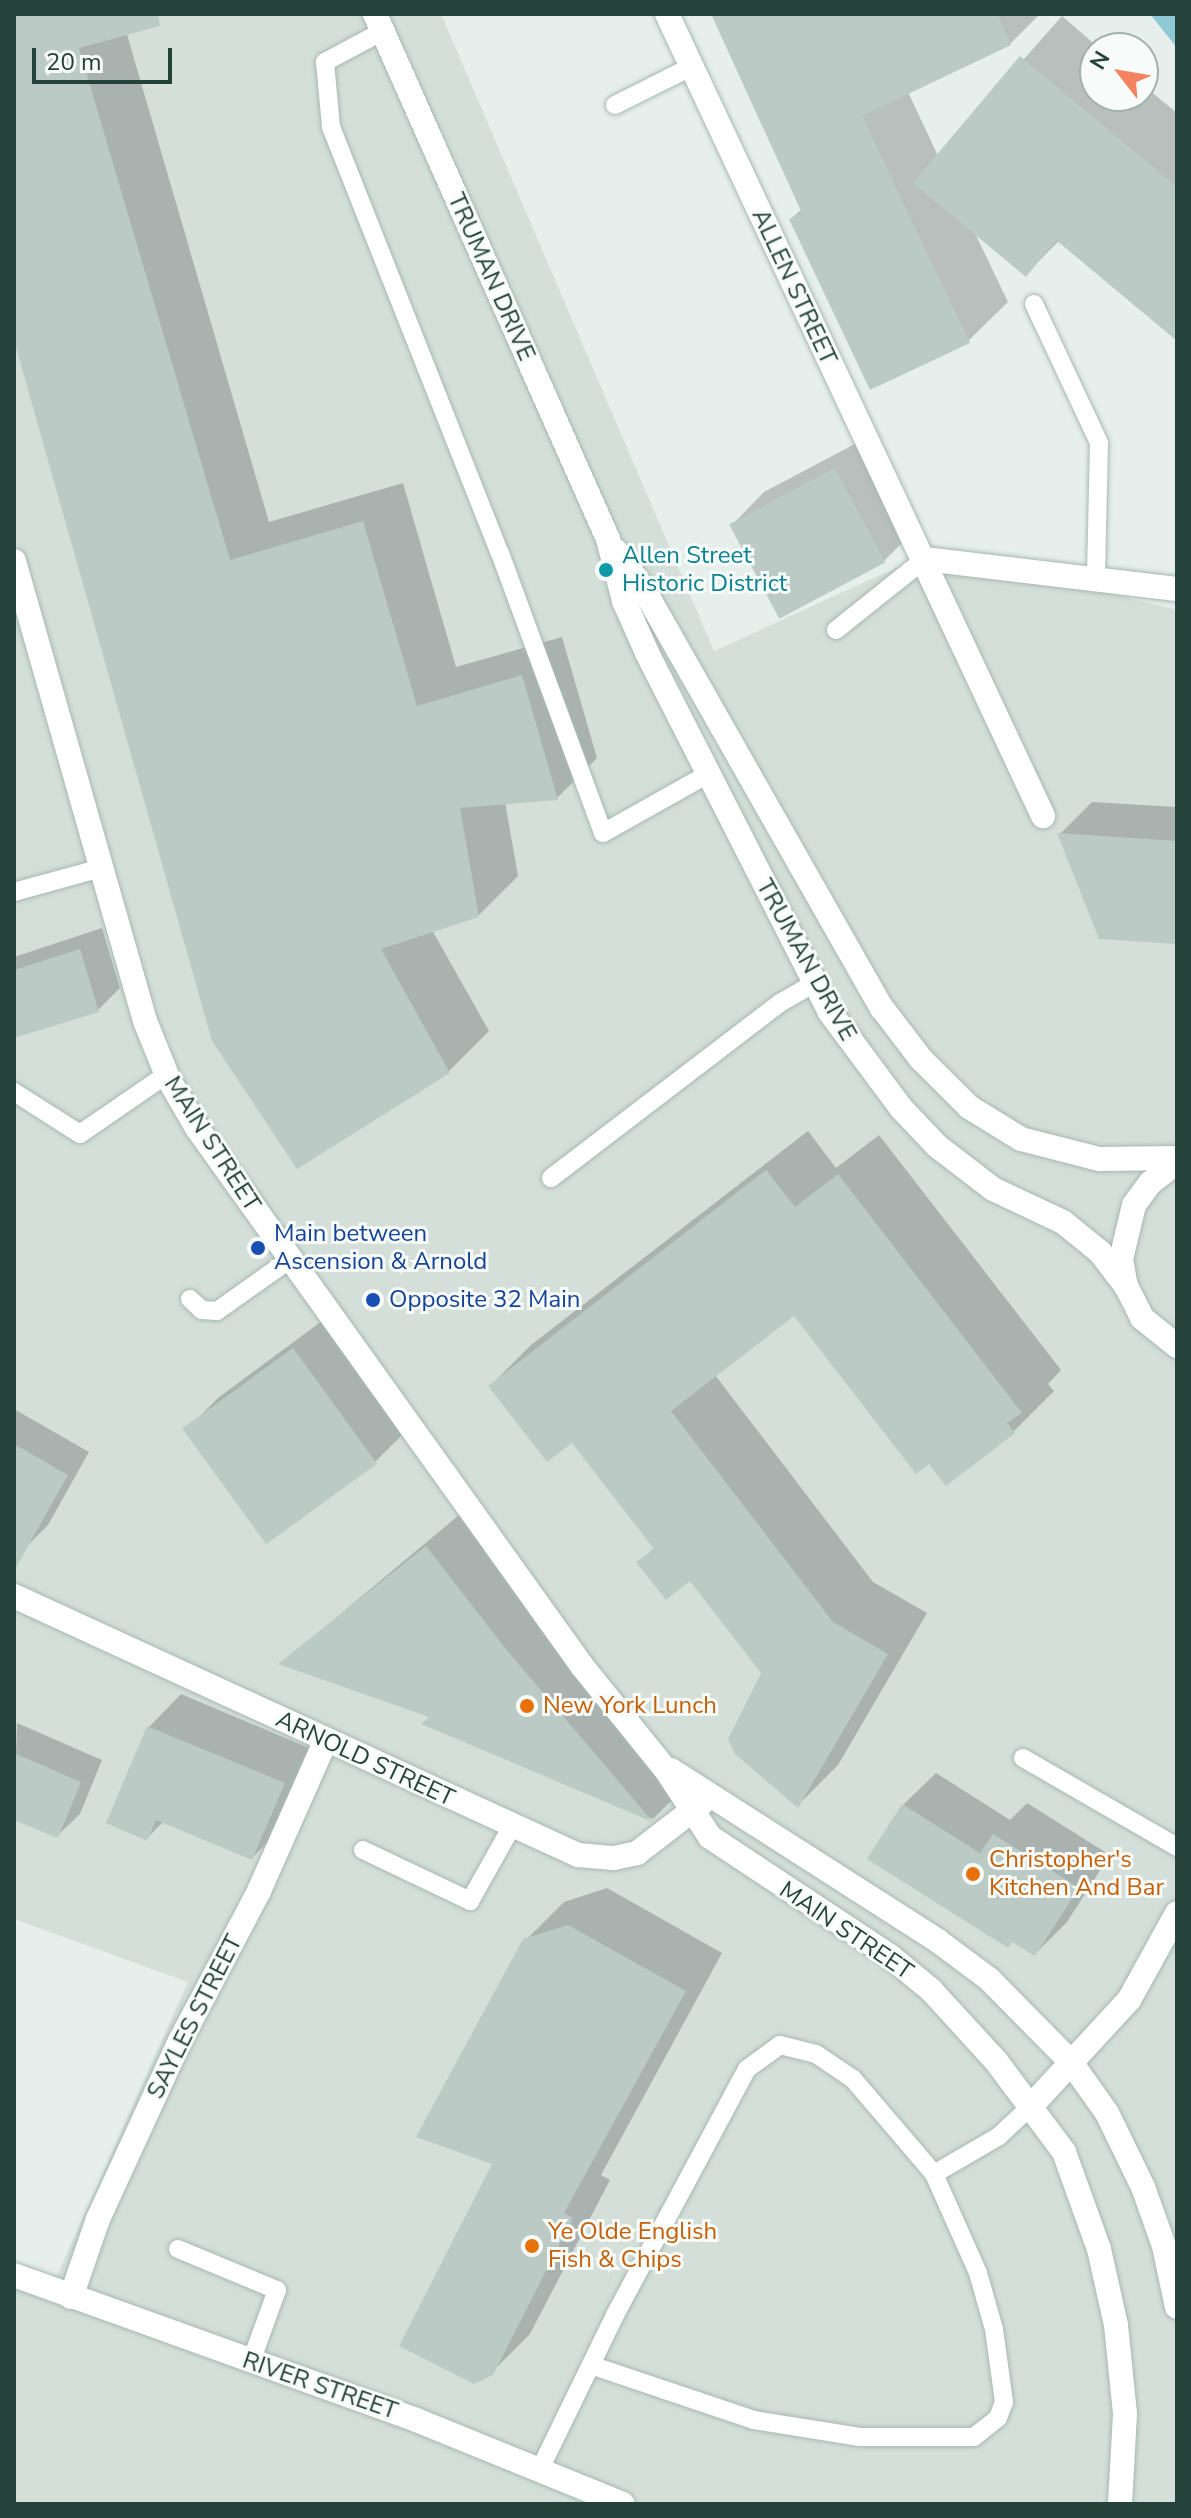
<!DOCTYPE html>
<style>
body{margin:0}
#map{position:relative;width:1191px;height:2518px;overflow:hidden;background:#e6efeb;font-family:"Nunito Sans",sans-serif}
div>[style]{position:absolute}
.built>*{inset:0;background:#d4dfda}
.water>*{inset:0;background:#8ec9d4}
.shadow>*{inset:0;background:#0003}
.building>*{inset:0;background:#bbcac4;transform-origin:0 0}
.roads{filter:drop-shadow(0 0 2px #a8b8b2) drop-shadow(0 0 2px #a8b8b2)}
.lane>*{height:18px;margin:-9px;padding:0 9px;transform-origin:9px;border-radius:9px;background:#fff}
.street>*{height:24px;margin:-12px;padding:0 12px;transform-origin:12px;border-radius:12px;background:#fff}
.secondary>*{height:24px;margin:-12px;padding:0 12px;transform-origin:12px;border-radius:12px;background:#fff}
.dots>*{width:22px;height:22px;translate:-50% -50%;box-sizing:border-box;border:4px solid #f7fbf9;border-radius:50%}
span{translate:-50% -50%;white-space:nowrap;text-align:center;line-height:1.15;-webkit-text-stroke:6px #f7fbf9;paint-order:stroke}
.street-label{font-size:24px;color:#24423a}
.culture-label{font-size:24px;color:#0d838f}
.left{translate:0 -50%;text-align:left}
.transit-label{font-size:24px;color:#164399}
.food-label{font-size:24px;color:#c56008}
.frame{position:absolute;inset:0;border:16px solid #24423a;pointer-events:none}
.north{position:absolute;left:1079px;top:32px;width:80px;height:80px;box-sizing:border-box;background:#f7fbf9;border:2px solid #a3b1ad;border-radius:50%;rotate:301deg;font-size:22px;font-weight:700;line-height:32px;text-align:center;color:#24423a}
.north::after{content:'';display:block;margin:auto;width:28px;height:36px;background:#f4845f;clip-path:polygon(50% 0,100% 100%,50% 72%,0 100%)}
.scale{position:absolute;left:32px;top:48px;width:140px;height:36px;box-sizing:border-box;border:4px solid #24423a;border-top:0;padding-left:10px;font-size:24px;line-height:28px;white-space:nowrap;color:#24423a;-webkit-text-stroke:6px #f7fbf9;paint-order:stroke}
</style>
<div id="map">
<div class="built">
<i style="clip-path:polygon(14px 14px,441px 14px,714px 651px,935px 550px,1177px 610px,1177px 2504px,14px 2504px,14px 2267px,55px 2280px,188px 1982px,14px 1919px)"></i>
</div>
<div class="water">
<i style="clip-path:polygon(1150px 14px,1177px 14px,1177px 48px,1154px 19px)"></i>
</div>
<div class="shadow">
<i style="clip-path:polygon(14px 14px,121px 14px,269px 522px,403px 483px,456px 667px,562px 637px,597px 758px,557px 798px,505px 802px,518px 876px,478px 916px,432px 930px,489px 1031px,449px 1071px,298px 1166px,14px 333px)"></i>
<i style="clip-path:polygon(713px 14px,1040px 14px,1010px 44px,908px 92px,938px 156px,1062px 16px,1099px 48px,1095px 48px,1095px 96px,1143px 96px,1143px 85px,1177px 113px,1177px 338px,1060px 240px,1026px 274px,974px 231px,1008px 302px,968px 341px,791px 219px,803px 208px)"></i>
<i style="clip-path:polygon(868px 437px,916px 529px,884px 561px,732px 525px,764px 492px)"></i>
<i style="clip-path:polygon(1092px 802px,1177px 807px,1177px 942px,1060px 834px)"></i>
<i style="clip-path:polygon(102px 928px,120px 988px,98px 1010px,14px 1036px,14px 957px)"></i>
<i style="clip-path:polygon(808px 1131px,836px 1168px,879px 1135px,1061px 1370px,1048px 1384px,1054px 1391px,1013px 1432px,795px 1313px,715px 1375px,873px 1582px,927px 1613px,838px 1765px,798px 1805px,764px 1673px,691px 1578px,639px 1563px,655px 1547px,573px 1440px,490px 1386px,531px 1345px)"></i>
<i style="clip-path:polygon(326px 1318px,408px 1429px,376px 1461px,186px 1430px,218px 1398px)"></i>
<i style="clip-path:polygon(14px 1409px,89px 1452px,48px 1525px,25px 1548px,14px 1541px)"></i>
<i style="clip-path:polygon(459px 1515px,684px 1788px,653px 1819px,425px 1724px,432px 1716px,282px 1663px)"></i>
<i style="clip-path:polygon(181px 1694px,316px 1751px,284px 1826px,252px 1858px,164px 1821px,147px 1838px,108px 1822px,149px 1727px)"></i>
<i style="clip-path:polygon(17px 1723px,102px 1760px,80px 1814px,57px 1836px,14px 1818px)"></i>
<i style="clip-path:polygon(936px 1773px,1010px 1820px,1027px 1803px,1110px 1855px,1067px 1922px,1035px 1954px,1013px 1940px,903px 1805px)"></i>
<i style="clip-path:polygon(607px 1888px,722px 1953px,601px 2175px,610px 2180px,530px 2334px,491px 2373px,495px 2163px,525px 1941px,564px 1902px)"></i>
</div>
<div class="building">
<i style="clip-path:polygon(14px 14px,158px 14px,160px 26px,79px 48px,230px 560px,363px 521px,417px 706px,522px 675px,558px 800px,460px 808px,479px 917px,381px 949px,450px 1073px,297px 1169px,212px 1041px,14px 340px)"></i>
<i style="clip-path:polygon(711px 14px,997px 14px,1011px 45px,862px 116px,970px 343px,870px 390px,789px 219px,802px 213px)"></i>
<i style="clip-path:polygon(1020px 56px,1177px 187px,1177px 341px,1056px 240px,1026px 277px,913px 183px)"></i>
<i style="left:835px;top:468px;width:107px;height:120px;rotate:62deg"></i>
<i style="clip-path:polygon(1057px 833px,1177px 841px,1177px 944px,1099px 939px)"></i>
<i style="clip-path:polygon(80px 949px,99px 1012px,14px 1038px,14px 970px)"></i>
<i style="clip-path:polygon(766px 1170px,795px 1207px,838px 1174px,1022px 1413px,1007px 1423px,1015px 1433px,946px 1486px,929px 1464px,916px 1474px,794px 1316px,671px 1411px,833px 1622px,888px 1654px,798px 1808px,735px 1754px,728px 1739px,761px 1673px,690px 1581px,666px 1600px,636px 1562px,654px 1549px,572px 1443px,547px 1462px,488px 1386px)"></i>
<i style="left:293px;top:1348px;width:143px;height:137px;rotate:54deg"></i>
<i style="clip-path:polygon(14px 1444px,68px 1475px,14px 1571px)"></i>
<i style="clip-path:polygon(426px 1546px,505px 1648px,653px 1822px,421px 1724px,429px 1717px,278px 1664px)"></i>
<i style="clip-path:polygon(147px 1726px,285px 1783px,252px 1860px,156px 1820px,147px 1841px,106px 1823px)"></i>
<i style="clip-path:polygon(14px 1753px,81px 1782px,58px 1838px,14px 1820px)"></i>
<i style="clip-path:polygon(902px 1804px,980px 1853px,993px 1834px,1079px 1888px,1035px 1956px,1012px 1942px,1008px 1948px,867px 1859px)"></i>
<i style="clip-path:polygon(568px 1925px,686px 1991px,564px 2213px,573px 2218px,493px 2375px,474px 2384px,399px 2346px,492px 2164px,416px 2137px,523px 1939px)"></i>
</div>
<div class="roads">
<div class="lane">
<i style="left:383px;top:31px;width:66px;rotate:151.9deg"></i>
<i style="left:325px;top:62px;width:65px;rotate:84.7deg"></i>
<i style="left:331px;top:127px;width:458px;rotate:68.4deg"></i>
<i style="left:500px;top:553px;width:298px;rotate:69.8deg"></i>
<i style="left:603px;top:833px;width:120px;rotate:-29.3deg"></i>
<i style="left:615px;top:105px;width:85px;rotate:-26.6deg"></i>
<i style="left:1034px;top:304px;width:153px;rotate:64.9deg"></i>
<i style="left:1099px;top:443px;width:135px;rotate:91.3deg"></i>
<i style="left:836px;top:630px;width:114px;rotate:-38.6deg"></i>
<i style="left:14px;top:892px;width:90px;rotate:-15.4deg"></i>
<i style="left:14px;top:1092px;width:78px;rotate:32.5deg"></i>
<i style="left:80px;top:1134px;width:106px;rotate:-34.6deg"></i>
<i style="left:551px;top:1178px;width:288px;rotate:-37.4deg"></i>
<i style="left:780px;top:1003px;width:38px;rotate:-30deg"></i>
<i style="left:190px;top:1299px;width:16px;rotate:43deg"></i>
<i style="left:202px;top:1310px;width:15px;rotate:4deg"></i>
<i style="left:217px;top:1311px;width:88px;rotate:-35.3deg"></i>
<i style="left:1023px;top:1758px;width:178px;rotate:30deg"></i>
<i style="left:363px;top:1850px;width:119px;rotate:25.5deg"></i>
<i style="left:470px;top:1901px;width:84px;rotate:-60.7deg"></i>
<i style="left:934px;top:2174px;width:75px;rotate:-30.3deg"></i>
<i style="left:999px;top:2136px;width:45px;rotate:-43.2deg"></i>
<i style="left:178px;top:2249px;width:107px;rotate:22.5deg"></i>
<i style="left:277px;top:2290px;width:77px;rotate:109.9deg"></i>
<i style="left:540px;top:2469px;width:171px;rotate:-64deg"></i>
<i style="left:615px;top:2315px;width:279px;rotate:-61.8deg"></i>
<i style="left:747px;top:2069px;width:41px;rotate:-36deg"></i>
<i style="left:780px;top:2045px;width:37px;rotate:14deg"></i>
<i style="left:816px;top:2054px;width:45px;rotate:34deg"></i>
<i style="left:853px;top:2079px;width:125px;rotate:49.5deg"></i>
<i style="left:934px;top:2174px;width:108px;rotate:66deg"></i>
<i style="left:978px;top:2273px;width:58px;rotate:74.1deg"></i>
<i style="left:994px;top:2329px;width:74px;rotate:82.2deg"></i>
<i style="left:1004px;top:2402px;width:17px;rotate:111deg"></i>
<i style="left:998px;top:2418px;width:31px;rotate:142deg"></i>
<i style="left:974px;top:2437px;width:114px;rotate:180deg"></i>
<i style="left:860px;top:2437px;width:107px;rotate:-170.9deg"></i>
<i style="left:754px;top:2420px;width:172px;rotate:-161.4deg"></i>
</div>
<div class="street">
<i style="left:667px;top:14px;width:886px;rotate:64.88deg"></i>
<i style="left:925px;top:559px;width:254px;rotate:6.8deg"></i>
<i style="left:71px;top:2297px;width:83px;rotate:-70.9deg"></i>
<i style="left:98px;top:2219px;width:196px;rotate:-65.3deg"></i>
<i style="left:180px;top:2041px;width:170px;rotate:-62.2deg"></i>
<i style="left:259px;top:1891px;width:165px;rotate:-66.1deg"></i>
</div>
<div class="secondary">
<i style="left:375px;top:14px;width:574px;rotate:66.07deg"></i>
<i style="left:608px;top:539px;width:64px;rotate:75.5deg"></i>
<i style="left:624px;top:601px;width:59px;rotate:66deg"></i>
<i style="left:648px;top:655px;width:399px;rotate:63deg"></i>
<i style="left:829px;top:1011px;width:121px;rotate:53.4deg"></i>
<i style="left:901px;top:1108px;width:52px;rotate:46.5deg"></i>
<i style="left:937px;top:1146px;width:71px;rotate:37.5deg"></i>
<i style="left:993px;top:1189px;width:77px;rotate:25.2deg"></i>
<i style="left:1063px;top:1222px;width:48px;rotate:39deg"></i>
<i style="left:1100px;top:1252px;width:43px;rotate:52.6deg"></i>
<i style="left:616px;top:551px;width:46px;rotate:53.9deg"></i>
<i style="left:643px;top:588px;width:483px;rotate:60.4deg"></i>
<i style="left:882px;top:1008px;width:64px;rotate:52.6deg"></i>
<i style="left:921px;top:1059px;width:68px;rotate:45deg"></i>
<i style="left:969px;top:1107px;width:61px;rotate:31.6deg"></i>
<i style="left:1021px;top:1139px;width:81px;rotate:14.4deg"></i>
<i style="left:1099px;top:1159px;width:78px;rotate:-0.7deg"></i>
<i style="left:14px;top:561px;width:478px;rotate:74.1deg"></i>
<i style="left:145px;top:1021px;width:61px;rotate:68deg"></i>
<i style="left:168px;top:1078px;width:58px;rotate:59.9deg"></i>
<i style="left:197px;top:1128px;width:662px;rotate:54.41deg"></i>
<i style="left:582px;top:1666px;width:134px;rotate:51.1deg"></i>
<i style="left:666px;top:1770px;width:80px;rotate:56.7deg"></i>
<i style="left:710px;top:1837px;width:217px;rotate:33.5deg"></i>
<i style="left:891px;top:1957px;width:52px;rotate:39.5deg"></i>
<i style="left:931px;top:1990px;width:96px;rotate:47.5deg"></i>
<i style="left:996px;top:2061px;width:114px;rotate:53.2deg"></i>
<i style="left:1064px;top:2152px;width:103px;rotate:70.2deg"></i>
<i style="left:1099px;top:2249px;width:78px;rotate:77.4deg"></i>
<i style="left:1116px;top:2325px;width:89px;rotate:84.2deg"></i>
<i style="left:1125px;top:2414px;width:90px;rotate:93.2deg"></i>
<i style="left:1177px;top:1162px;width:34px;rotate:142deg"></i>
<i style="left:1150px;top:1183px;width:27px;rotate:126deg"></i>
<i style="left:1134px;top:1205px;width:56px;rotate:103.5deg"></i>
<i style="left:1121px;top:1259px;width:27px;rotate:80deg"></i>
<i style="left:1126px;top:1286px;width:36px;rotate:63deg"></i>
<i style="left:1142px;top:1318px;width:45px;rotate:38.7deg"></i>
<i style="left:14px;top:1596px;width:621px;rotate:24.67deg"></i>
<i style="left:578px;top:1855px;width:36px;rotate:5deg"></i>
<i style="left:614px;top:1858px;width:24px;rotate:-12deg"></i>
<i style="left:637px;top:1853px;width:82px;rotate:-37.6deg"></i>
<i style="left:671px;top:1770px;width:317px;rotate:32.6deg"></i>
<i style="left:938px;top:1941px;width:64px;rotate:36.7deg"></i>
<i style="left:989px;top:1979px;width:115px;rotate:45.4deg"></i>
<i style="left:1070px;top:2061px;width:64px;rotate:54.6deg"></i>
<i style="left:1107px;top:2113px;width:82px;rotate:64.1deg"></i>
<i style="left:1143px;top:2187px;width:63px;rotate:70.4deg"></i>
<i style="left:1164px;top:2246px;width:62px;rotate:78deg"></i>
<i style="left:1032px;top:2105px;width:143px;rotate:-47.3deg"></i>
<i style="left:1129px;top:2000px;width:99px;rotate:-61.1deg"></i>
<i style="left:14px;top:2275px;width:427px;rotate:19.8deg"></i>
<i style="left:416px;top:2420px;width:223px;rotate:22.1deg"></i>
</div>
</div>
<div class="dots">
<i style="left:606px;top:570px;background:#0f9aa8"></i>
<i style="left:258px;top:1248px;background:#1a4fb4"></i>
<i style="left:373px;top:1300px;background:#1a4fb4"></i>
<i style="left:527px;top:1706px;background:#e8710a"></i>
<i style="left:973px;top:1874px;background:#e8710a"></i>
<i style="left:532px;top:2246px;background:#e8710a"></i>
</div>
<div class="street-label">
<span style="left:491px;top:277px;rotate:66deg">TRUMAN DRIVE</span>
<span style="left:794px;top:287px;rotate:65deg">ALLEN STREET</span>
<span style="left:806px;top:960px;rotate:61deg">TRUMAN DRIVE</span>
<span style="left:212px;top:1144px;rotate:57deg">MAIN STREET</span>
<span style="left:365px;top:1759px;rotate:25deg">ARNOLD STREET</span>
<span style="left:846px;top:1931px;rotate:34deg">MAIN STREET</span>
<span style="left:195px;top:2017px;rotate:-63deg">SAYLES STREET</span>
<span style="left:320px;top:2386px;rotate:19deg">RIVER STREET</span>
</div>
<div class="culture-label">
<span class="left" style="left:622px;top:570px">Allen Street<br>Historic District</span>
</div>
<div class="transit-label">
<span class="left" style="left:274px;top:1248px">Main between<br>Ascension &amp; Arnold</span>
<span class="left" style="left:389px;top:1300px">Opposite 32 Main</span>
</div>
<div class="food-label">
<span class="left" style="left:543px;top:1706px">New York Lunch</span>
<span class="left" style="left:989px;top:1874px">Christopher's<br>Kitchen And Bar</span>
<span class="left" style="left:548px;top:2246px">Ye Olde English<br>Fish &amp; Chips</span>
</div>
<div class="frame"></div>
<div class="north">N</div>
<div class="scale">20 m</div>
</div>
